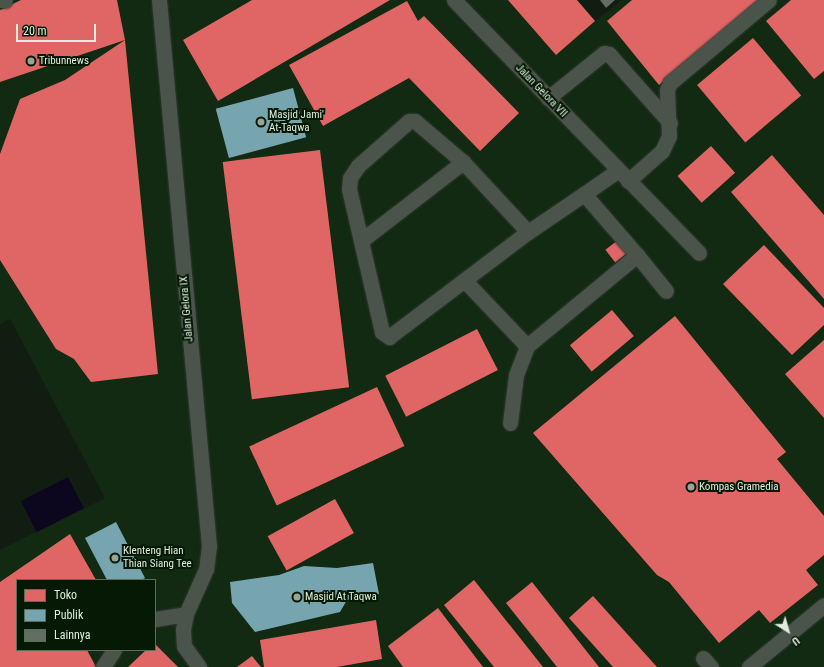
<!DOCTYPE html>
<style>
body{margin:0}
#map{position:relative;width:824px;height:667px;overflow:hidden;background:#121d12;font-family:"Roboto Condensed",sans-serif}
div>[style]{position:absolute}
.built>*{inset:0;background:#112a11}
.water>*{inset:0;background:#0c071f;transform-origin:0 0}
.shops>*{inset:0;background:#e06666;transform-origin:0 0}
.public>*{inset:0;background:#76a5af;transform-origin:0 0}
.building>*{inset:0;background:#636e63}
.roads{filter:drop-shadow(0 0 1px #303830) drop-shadow(0 0 1px #303830)}
.service>*{height:15px;margin:-7.5px;padding:0 7.5px;transform-origin:7.5px;border-radius:7.5px;background:#4b544b}
.dots>*{width:11px;height:11px;translate:-50% -50%;box-sizing:border-box;border:2px solid #051905;border-radius:50%}
span{translate:-50% -50%;white-space:nowrap;text-align:center;line-height:1.15;-webkit-text-stroke:4px #051905;paint-order:stroke}
.poi-label{font-size:11px;color:#dfecde}
.left{translate:0 -50%;text-align:left}
.street-label{font-size:11px;color:#dfecde}
.legend{position:absolute;left:16px;top:579px;width:140px;height:72px;box-sizing:border-box;background:#051905;border:1px solid #5c6d5c;margin:0;padding:5px 7px;list-style:none;font-size:12px;color:#dfecde}
.legend li{display:flex;align-items:center;gap:8px;height:20px}
.legend b{width:20px;border:1px solid #5c6d5c}
.north{position:absolute;left:768px;top:611px;width:40px;height:40px;-webkit-text-stroke:3px #051905;paint-order:stroke;rotate:143deg;font-size:11px;font-weight:700;line-height:16px;text-align:center;color:#dfecde}
.north::after{content:'';display:block;margin:auto;width:14px;height:18px;background:#dfecde;clip-path:polygon(50% 0,100% 100%,50% 72%,0 100%)}
.scale{position:absolute;left:16px;top:24px;width:80px;height:18px;box-sizing:border-box;border:2px solid #dfecde;border-top:0;padding-left:5px;font-size:12px;line-height:14px;white-space:nowrap;color:#dfecde;-webkit-text-stroke:3px #051905;paint-order:stroke}
</style>
<div id="map">
<div class="built">
<i style="clip-path:polygon(evenodd,0 0,577px 0,595px 21px,622px 0,824px 0,824px 667px,0 667px,0 550px,105px 498px,10px 319px,0 324px,0 0,17px 580px,155px 580px,155px 650px,17px 650px,17px 580px)"></i>
</div>
<div class="water">
<i style="left:68px;top:477px;width:35px;height:53px;rotate:63deg"></i>
</div>
<div class="shops">
<i style="clip-path:polygon(21px 0,117px 0,125px 40px,0 82px,0 10px)"></i>
<i style="clip-path:polygon(252px 0,390px 0,218px 101px,183px 40px)"></i>
<i style="clip-path:polygon(508px 0,577px 0,595px 21px,556px 55px)"></i>
<i style="clip-path:polygon(632px 0,763px 0,659px 85px,607px 21px)"></i>
<i style="clip-path:polygon(791px 0,824px 0,824px 71px,814px 79px,766px 21px)"></i>
<i style="clip-path:polygon(407px 1px,418px 21px,424px 16px,519px 113px,480px 151px,409px 78px,323px 126px,289px 65px)"></i>
<i style="left:753px;top:38px;width:75px;height:73px;rotate:50deg"></i>
<i style="clip-path:polygon(125px 40px,158px 374px,91px 382px,74px 359px,56px 349px,0 260px,0 154px,20px 99px,65px 80px)"></i>
<i style="left:711px;top:146px;width:36px;height:45px;rotate:48deg"></i>
<i style="left:320px;top:150px;width:239px;height:98px;rotate:83deg"></i>
<i style="clip-path:polygon(772px 155px,824px 215px,824px 299px,731px 192px)"></i>
<i style="left:618px;top:240px;width:16px;height:16px;rotate:52deg"></i>
<i style="clip-path:polygon(764px 245px,824px 308px,824px 325px,792px 355px,723px 284px)"></i>
<i style="left:612px;top:310px;width:34px;height:55px;rotate:50deg"></i>
<i style="clip-path:polygon(675px 316px,786px 452px,777px 459px,824px 516px,824px 555px,806px 570px,818px 585px,770px 623px,759px 610px,719px 643px,669px 582px,657px 575px,533px 433px)"></i>
<i style="left:477px;top:329px;width:46px;height:103px;rotate:63deg"></i>
<i style="clip-path:polygon(824px 340px,824px 418px,785px 374px)"></i>
<i style="left:377px;top:387px;width:65px;height:141px;rotate:65deg"></i>
<i style="left:335px;top:499px;width:39px;height:77px;rotate:61deg"></i>
<i style="clip-path:polygon(70px 534px,96px 580px,17px 580px,17px 650px,87px 650px,96px 667px,0 667px,0 582px)"></i>
<i style="clip-path:polygon(474px 580px,543px 667px,494px 667px,444px 605px)"></i>
<i style="clip-path:polygon(532px 582px,599px 667px,557px 667px,506px 603px)"></i>
<i style="clip-path:polygon(593px 596px,657px 667px,613px 667px,569px 618px)"></i>
<i style="clip-path:polygon(438px 608px,483px 667px,403px 667px,388px 646px)"></i>
<i style="clip-path:polygon(376px 620px,382px 659px,337px 667px,264px 667px,260px 640px)"></i>
<i style="clip-path:polygon(155px 644px,178px 667px,128px 667px,146px 650px,155px 650px)"></i>
<i style="clip-path:polygon(252px 656px,261px 667px,237px 667px)"></i>
</div>
<div class="public">
<i style="left:293px;top:88px;width:51px;height:80px;rotate:75deg"></i>
<i style="clip-path:polygon(116px 522px,145px 578px,141px 580px,107px 580px,85px 538px)"></i>
<i style="clip-path:polygon(373px 563px,379px 594px,347px 600px,340px 612px,255px 632px,232px 603px,230px 582px,279px 575px,304px 566px,337px 568px)"></i>
</div>
<div class="building">
<i style="clip-path:polygon(600px 0,615px 0,606px 8px)"></i>
</div>
<div class="roads">
<div class="service">
<i style="left:0;top:0;width:5px"></i>
<i style="left:159px;top:0;width:548px;rotate:84.77deg"></i>
<i style="left:209px;top:546px;width:23px;rotate:97deg"></i>
<i style="left:206px;top:569px;width:49px;rotate:114deg"></i>
<i style="left:186px;top:614px;width:15px;rotate:101deg"></i>
<i style="left:183px;top:629px;width:17px;rotate:87deg"></i>
<i style="left:184px;top:646px;width:26px;rotate:54deg"></i>
<i style="left:454px;top:0;width:352px;rotate:45.9deg"></i>
<i style="left:548px;top:98px;width:72px;rotate:-38.8deg"></i>
<i style="left:604px;top:53px;width:5px;rotate:11deg"></i>
<i style="left:609px;top:54px;width:92px;rotate:48.5deg"></i>
<i style="left:628px;top:181px;width:45px;rotate:-41.4deg"></i>
<i style="left:662px;top:151px;width:17px;rotate:-65deg"></i>
<i style="left:669px;top:136px;width:46px;rotate:-92.5deg"></i>
<i style="left:667px;top:90px;width:8px;rotate:-67deg"></i>
<i style="left:670px;top:83px;width:129px;rotate:-40deg"></i>
<i style="left:584px;top:194px;width:40px;rotate:-34.9deg"></i>
<i style="left:528px;top:232px;width:96px;rotate:-132.9deg"></i>
<i style="left:463px;top:162px;width:63px;rotate:-139.5deg"></i>
<i style="left:415px;top:121px;width:6px;rotate:180deg"></i>
<i style="left:409px;top:121px;width:68px;rotate:138.6deg"></i>
<i style="left:358px;top:166px;width:14px;rotate:124deg"></i>
<i style="left:350px;top:178px;width:11px;rotate:95deg"></i>
<i style="left:349px;top:189px;width:147px;rotate:77deg"></i>
<i style="left:382px;top:332px;width:9px;rotate:36deg"></i>
<i style="left:389px;top:337px;width:174px;rotate:-37.1deg"></i>
<i style="left:528px;top:232px;width:68px;rotate:-34.2deg"></i>
<i style="left:584px;top:194px;width:81px;rotate:49deg"></i>
<i style="left:362px;top:240px;width:128px;rotate:-37.7deg"></i>
<i style="left:466px;top:282px;width:88px;rotate:46.4deg"></i>
<i style="left:510px;top:423px;width:48px;rotate:-82.9deg"></i>
<i style="left:516px;top:375px;width:31px;rotate:-69deg"></i>
<i style="left:527px;top:346px;width:143px;rotate:-39.6deg"></i>
<i style="left:637px;top:255px;width:46px;rotate:51.1deg"></i>
<i style="left:155px;top:619px;width:31px;rotate:-9deg"></i>
<i style="left:703px;top:658px;width:12px;rotate:48deg"></i>
<i style="left:103px;top:667px;width:20px;rotate:-57deg"></i>
<i style="left:749px;top:667px;width:97px;rotate:-39.6deg"></i>
</div>
</div>
<div class="dots">
<i style="left:31px;top:61px;background:#97a497"></i>
<i style="left:261px;top:122px;background:#97a497"></i>
<i style="left:691px;top:487px;background:#97a497"></i>
<i style="left:115px;top:558px;background:#97a497"></i>
<i style="left:297px;top:597px;background:#97a497"></i>
</div>
<div class="poi-label">
<span class="left" style="left:39px;top:61px">Tribunnews</span>
<span class="left" style="left:269px;top:122px">Masjid Jami'<br>At-Taqwa</span>
<span class="left" style="left:699px;top:487px">Kompas Gramedia</span>
<span class="left" style="left:123px;top:558px">Klenteng Hian<br>Thian Siang Tee</span>
<span class="left" style="left:305px;top:597px">Masjid At Taqwa</span>
</div>
<div class="street-label">
<span style="left:541px;top:91px;rotate:46deg">Jalan Gelora VII</span>
<span style="left:187px;top:309px;rotate:-95deg">Jalan Gelora IX</span>
</div>
<ul class="legend">
<li><b style="height:11px;background:#e06666"></b>Toko</li>
<li><b style="height:11px;background:#76a5af"></b>Publik</li>
<li><b style="height:11px;background:#636e63"></b>Lainnya</li>
</ul>
<div class="north">U</div>
<div class="scale">20 m</div>
</div>
